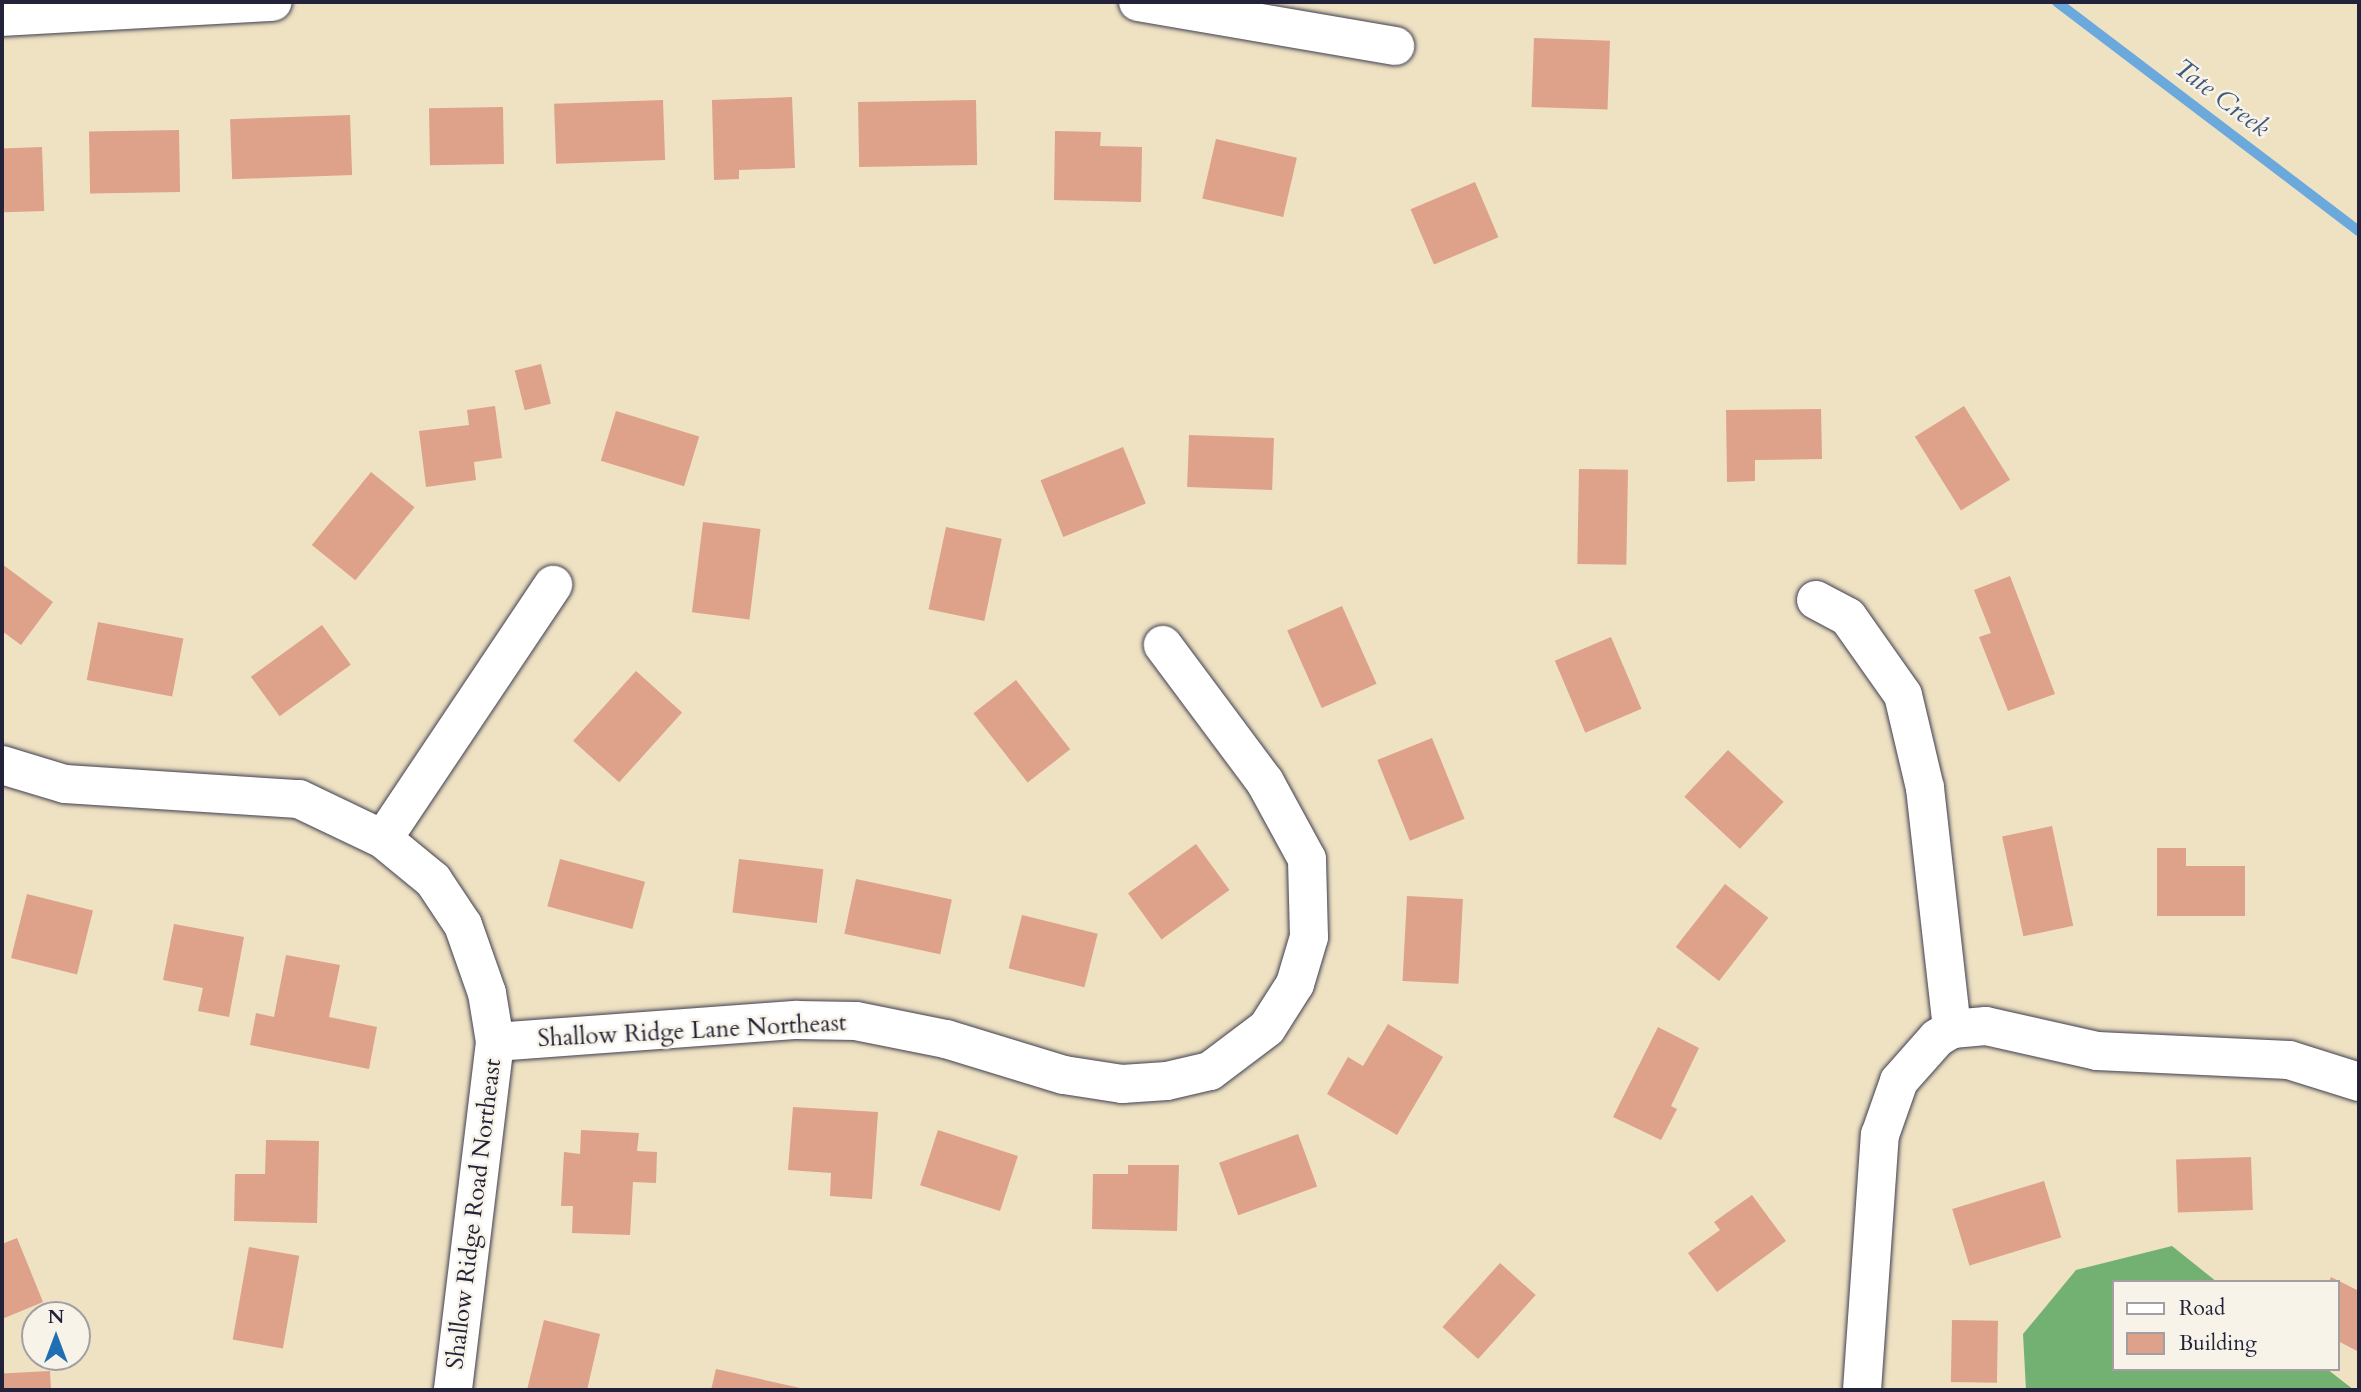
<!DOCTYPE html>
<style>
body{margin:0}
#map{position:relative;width:2361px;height:1392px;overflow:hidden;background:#eee2c3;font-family:Cardo,serif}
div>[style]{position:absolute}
.forest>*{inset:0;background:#73b172}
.stream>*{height:10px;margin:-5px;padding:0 5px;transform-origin:5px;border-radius:5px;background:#6ba9dd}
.building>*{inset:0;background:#dea18a;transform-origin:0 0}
.roads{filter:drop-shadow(0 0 2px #413f4f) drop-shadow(0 0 2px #413f4f)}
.minor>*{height:38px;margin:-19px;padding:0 19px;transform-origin:19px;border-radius:19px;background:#fff}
span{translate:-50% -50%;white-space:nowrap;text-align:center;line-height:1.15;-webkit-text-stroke:5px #f7f3e8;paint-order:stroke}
.street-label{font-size:24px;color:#22223b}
.water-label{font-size:26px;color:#3f587c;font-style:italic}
.frame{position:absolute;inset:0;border:4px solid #22223b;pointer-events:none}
.legend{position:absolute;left:2112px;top:1280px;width:228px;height:91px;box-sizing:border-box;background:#f7f3e8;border:2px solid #a29fa3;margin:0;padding:9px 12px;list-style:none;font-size:21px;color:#22223b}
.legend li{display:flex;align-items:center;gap:14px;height:35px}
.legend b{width:35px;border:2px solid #a29fa3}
.north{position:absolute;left:21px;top:1301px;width:70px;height:70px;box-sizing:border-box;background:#f7f3e8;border:2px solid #a29fa3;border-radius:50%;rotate:0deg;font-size:19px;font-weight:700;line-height:28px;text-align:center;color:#22223b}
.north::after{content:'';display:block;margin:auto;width:24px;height:32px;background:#1f6fb2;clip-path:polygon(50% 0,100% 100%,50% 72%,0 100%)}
</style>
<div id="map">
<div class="forest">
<i style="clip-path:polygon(2172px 1246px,2217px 1282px,2114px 1282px,2114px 1369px,2327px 1369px,2354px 1390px,2026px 1390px,2023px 1334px,2076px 1270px)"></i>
</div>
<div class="stream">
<i style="left:2057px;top:2px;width:379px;rotate:37.2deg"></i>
</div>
<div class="building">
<i style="left:1534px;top:38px;width:76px;height:69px;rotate:2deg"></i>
<i style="clip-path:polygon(792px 97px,795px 168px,739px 170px,739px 179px,714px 180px,712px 100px)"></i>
<i style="left:663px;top:100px;width:60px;height:109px;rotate:88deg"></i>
<i style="left:976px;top:100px;width:65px;height:118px;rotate:89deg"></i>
<i style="left:503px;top:107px;width:57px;height:74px;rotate:89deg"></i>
<i style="left:350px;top:115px;width:60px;height:120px;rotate:88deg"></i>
<i style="left:179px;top:130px;width:62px;height:90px;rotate:89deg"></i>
<i style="clip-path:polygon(1055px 131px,1101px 132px,1100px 146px,1142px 147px,1141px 202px,1054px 200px)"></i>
<i style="left:1216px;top:139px;width:83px;height:61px;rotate:13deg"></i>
<i style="left:42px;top:147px;width:64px;height:40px;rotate:88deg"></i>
<i style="left:1475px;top:182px;width:60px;height:70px;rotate:67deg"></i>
<i style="left:541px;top:364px;width:41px;height:27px;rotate:76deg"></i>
<i style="clip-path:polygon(495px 406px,502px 458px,474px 462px,476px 480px,426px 487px,419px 431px,469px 425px,467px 410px)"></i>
<i style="left:1964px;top:406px;width:87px;height:58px;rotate:58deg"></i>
<i style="clip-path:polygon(1821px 409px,1822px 459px,1755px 460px,1755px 481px,1727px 482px,1726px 410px)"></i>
<i style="left:616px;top:411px;width:87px;height:52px;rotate:17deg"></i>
<i style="left:1189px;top:435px;width:85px;height:52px;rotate:2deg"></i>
<i style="left:1123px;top:447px;width:61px;height:89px;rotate:68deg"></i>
<i style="left:1579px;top:469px;width:49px;height:95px;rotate:1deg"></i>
<i style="left:371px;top:472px;width:56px;height:94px;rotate:39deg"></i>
<i style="left:703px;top:522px;width:58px;height:91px;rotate:7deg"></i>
<i style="left:946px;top:527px;width:57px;height:84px;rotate:12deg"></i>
<i style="clip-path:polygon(2px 564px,53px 602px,21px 645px,2px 631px)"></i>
<i style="clip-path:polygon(2010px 576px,2055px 694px,2008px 711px,1979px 637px,1991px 633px,1974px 590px)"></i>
<i style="left:1342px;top:606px;width:85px;height:60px;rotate:66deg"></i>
<i style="left:98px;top:622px;width:87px;height:59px;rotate:11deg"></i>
<i style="left:322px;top:625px;width:49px;height:88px;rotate:54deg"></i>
<i style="left:1611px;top:637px;width:78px;height:61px;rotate:67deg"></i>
<i style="left:636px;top:671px;width:62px;height:94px;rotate:42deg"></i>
<i style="left:1016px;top:680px;width:88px;height:54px;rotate:52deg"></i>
<i style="left:1432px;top:738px;width:87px;height:59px;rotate:68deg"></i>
<i style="left:1728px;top:750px;width:76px;height:64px;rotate:43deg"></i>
<i style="left:2052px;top:826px;width:102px;height:51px;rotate:78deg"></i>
<i style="left:1196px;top:844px;width:57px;height:84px;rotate:54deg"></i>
<i style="clip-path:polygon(2157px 848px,2186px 848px,2186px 866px,2245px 866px,2245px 916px,2157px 916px)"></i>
<i style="left:560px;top:859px;width:88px;height:49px;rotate:15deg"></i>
<i style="left:739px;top:859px;width:85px;height:54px;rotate:7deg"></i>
<i style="left:856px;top:879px;width:98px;height:56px;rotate:12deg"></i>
<i style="left:1725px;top:884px;width:55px;height:80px;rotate:38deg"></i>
<i style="left:27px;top:894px;width:68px;height:66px;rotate:14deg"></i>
<i style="left:1407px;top:896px;width:56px;height:85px;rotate:3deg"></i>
<i style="left:1022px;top:915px;width:78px;height:55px;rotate:14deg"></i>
<i style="clip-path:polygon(174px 924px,244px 937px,229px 1017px,198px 1011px,203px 988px,163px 980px)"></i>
<i style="clip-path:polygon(286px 955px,340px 965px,329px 1017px,377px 1027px,369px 1069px,250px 1045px,256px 1013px,274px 1017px)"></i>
<i style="clip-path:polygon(1388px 1024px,1443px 1057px,1397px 1135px,1327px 1094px,1348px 1057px,1363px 1066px)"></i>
<i style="clip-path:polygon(1658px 1027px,1699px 1048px,1671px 1106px,1677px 1109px,1661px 1140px,1613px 1117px)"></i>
<i style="clip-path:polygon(793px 1107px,878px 1112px,872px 1199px,830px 1196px,831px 1173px,788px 1170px)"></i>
<i style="clip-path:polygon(581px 1130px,639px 1133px,637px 1151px,657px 1152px,656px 1183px,633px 1182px,630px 1235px,572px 1233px,573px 1206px,561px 1206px,564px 1152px,580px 1154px)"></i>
<i style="left:938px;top:1130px;width:84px;height:58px;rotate:18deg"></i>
<i style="left:1298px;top:1134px;width:56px;height:84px;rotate:70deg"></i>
<i style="clip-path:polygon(266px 1140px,319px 1141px,317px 1223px,234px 1221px,235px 1174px,265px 1174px)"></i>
<i style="left:2251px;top:1157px;width:53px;height:75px;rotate:88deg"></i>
<i style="clip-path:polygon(1128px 1165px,1179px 1165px,1177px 1231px,1092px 1229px,1093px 1174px,1128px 1174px)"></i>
<i style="left:2044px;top:1181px;width:59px;height:96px;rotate:73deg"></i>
<i style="clip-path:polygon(1752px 1195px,1786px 1241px,1717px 1292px,1688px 1253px,1720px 1230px,1714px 1222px)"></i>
<i style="clip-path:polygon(17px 1238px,43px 1302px,2px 1319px,2px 1244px)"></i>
<i style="left:249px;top:1247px;width:51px;height:94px;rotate:10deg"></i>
<i style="left:1500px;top:1263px;width:48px;height:86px;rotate:42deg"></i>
<i style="clip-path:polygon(2331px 1277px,2359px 1291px,2359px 1352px,2338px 1341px,2338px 1282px,2329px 1282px)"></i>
<i style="clip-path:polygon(544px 1320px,600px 1334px,587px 1390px,527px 1390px)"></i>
<i style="left:1952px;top:1320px;width:46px;height:62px;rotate:1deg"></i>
<i style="clip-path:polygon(716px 1369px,800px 1388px,799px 1390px,711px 1390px)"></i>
<i style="left:50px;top:1371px;width:19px;height:48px;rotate:87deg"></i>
</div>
<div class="roads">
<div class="minor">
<i style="left:1138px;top:2px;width:261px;rotate:9.7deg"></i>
<i style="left:2px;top:17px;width:271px;rotate:-3.2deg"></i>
<i style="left:1816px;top:600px;width:36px;rotate:28deg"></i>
<i style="left:1848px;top:617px;width:95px;rotate:54.8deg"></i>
<i style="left:1903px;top:695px;width:96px;rotate:76.7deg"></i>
<i style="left:1925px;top:788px;width:243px;rotate:83.6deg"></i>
<i style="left:2px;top:765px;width:66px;rotate:16.8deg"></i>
<i style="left:65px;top:784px;width:234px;rotate:3.7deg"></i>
<i style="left:299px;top:799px;width:93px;rotate:25.5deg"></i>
<i style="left:383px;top:839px;width:65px;rotate:39.4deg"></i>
<i style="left:433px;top:880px;width:54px;rotate:56.3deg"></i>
<i style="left:463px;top:925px;width:72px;rotate:70.6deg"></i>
<i style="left:487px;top:993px;width:50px;rotate:80.7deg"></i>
<i style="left:495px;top:1042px;width:351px;rotate:96.9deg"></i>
<i style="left:383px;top:839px;width:306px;rotate:-56.2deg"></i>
<i style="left:495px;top:1042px;width:303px;rotate:-4.2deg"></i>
<i style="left:797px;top:1020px;width:59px;rotate:1deg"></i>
<i style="left:856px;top:1021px;width:92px;rotate:11.3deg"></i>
<i style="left:946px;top:1039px;width:123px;rotate:17deg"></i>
<i style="left:1064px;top:1075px;width:59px;rotate:8.8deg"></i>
<i style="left:1122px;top:1084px;width:45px;rotate:-3.8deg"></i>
<i style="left:1167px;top:1081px;width:44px;rotate:-13.1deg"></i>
<i style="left:1210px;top:1071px;width:71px;rotate:-37deg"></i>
<i style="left:1267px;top:1028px;width:52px;rotate:-57.5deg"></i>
<i style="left:1295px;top:984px;width:49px;rotate:-73.4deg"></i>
<i style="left:1309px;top:937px;width:78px;rotate:-91.5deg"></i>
<i style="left:1307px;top:859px;width:88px;rotate:-118.6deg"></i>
<i style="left:1265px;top:782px;width:171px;rotate:-126.7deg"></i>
<i style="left:1862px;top:1390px;width:256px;rotate:-86deg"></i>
<i style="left:1880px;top:1135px;width:57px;rotate:-70.6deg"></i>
<i style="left:1899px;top:1081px;width:57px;rotate:-48.5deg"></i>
<i style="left:1937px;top:1038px;width:17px;rotate:-31deg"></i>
<i style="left:1952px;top:1029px;width:34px;rotate:-5deg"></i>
<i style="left:1986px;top:1026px;width:114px;rotate:12.7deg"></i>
<i style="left:2097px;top:1051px;width:192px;rotate:2.7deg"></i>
<i style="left:2289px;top:1060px;width:73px;rotate:17.4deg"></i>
</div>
</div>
<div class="street-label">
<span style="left:692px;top:1031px;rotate:-3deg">Shallow Ridge Lane Northeast</span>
<span style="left:474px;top:1214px;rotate:-83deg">Shallow Ridge Road Northeast</span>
</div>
<div class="water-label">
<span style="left:2222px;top:98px;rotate:37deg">Tate Creek</span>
</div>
<div class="frame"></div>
<ul class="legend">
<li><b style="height:9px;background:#fff"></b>Road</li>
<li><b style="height:19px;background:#dea18a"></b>Building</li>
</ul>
<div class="north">N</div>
</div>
